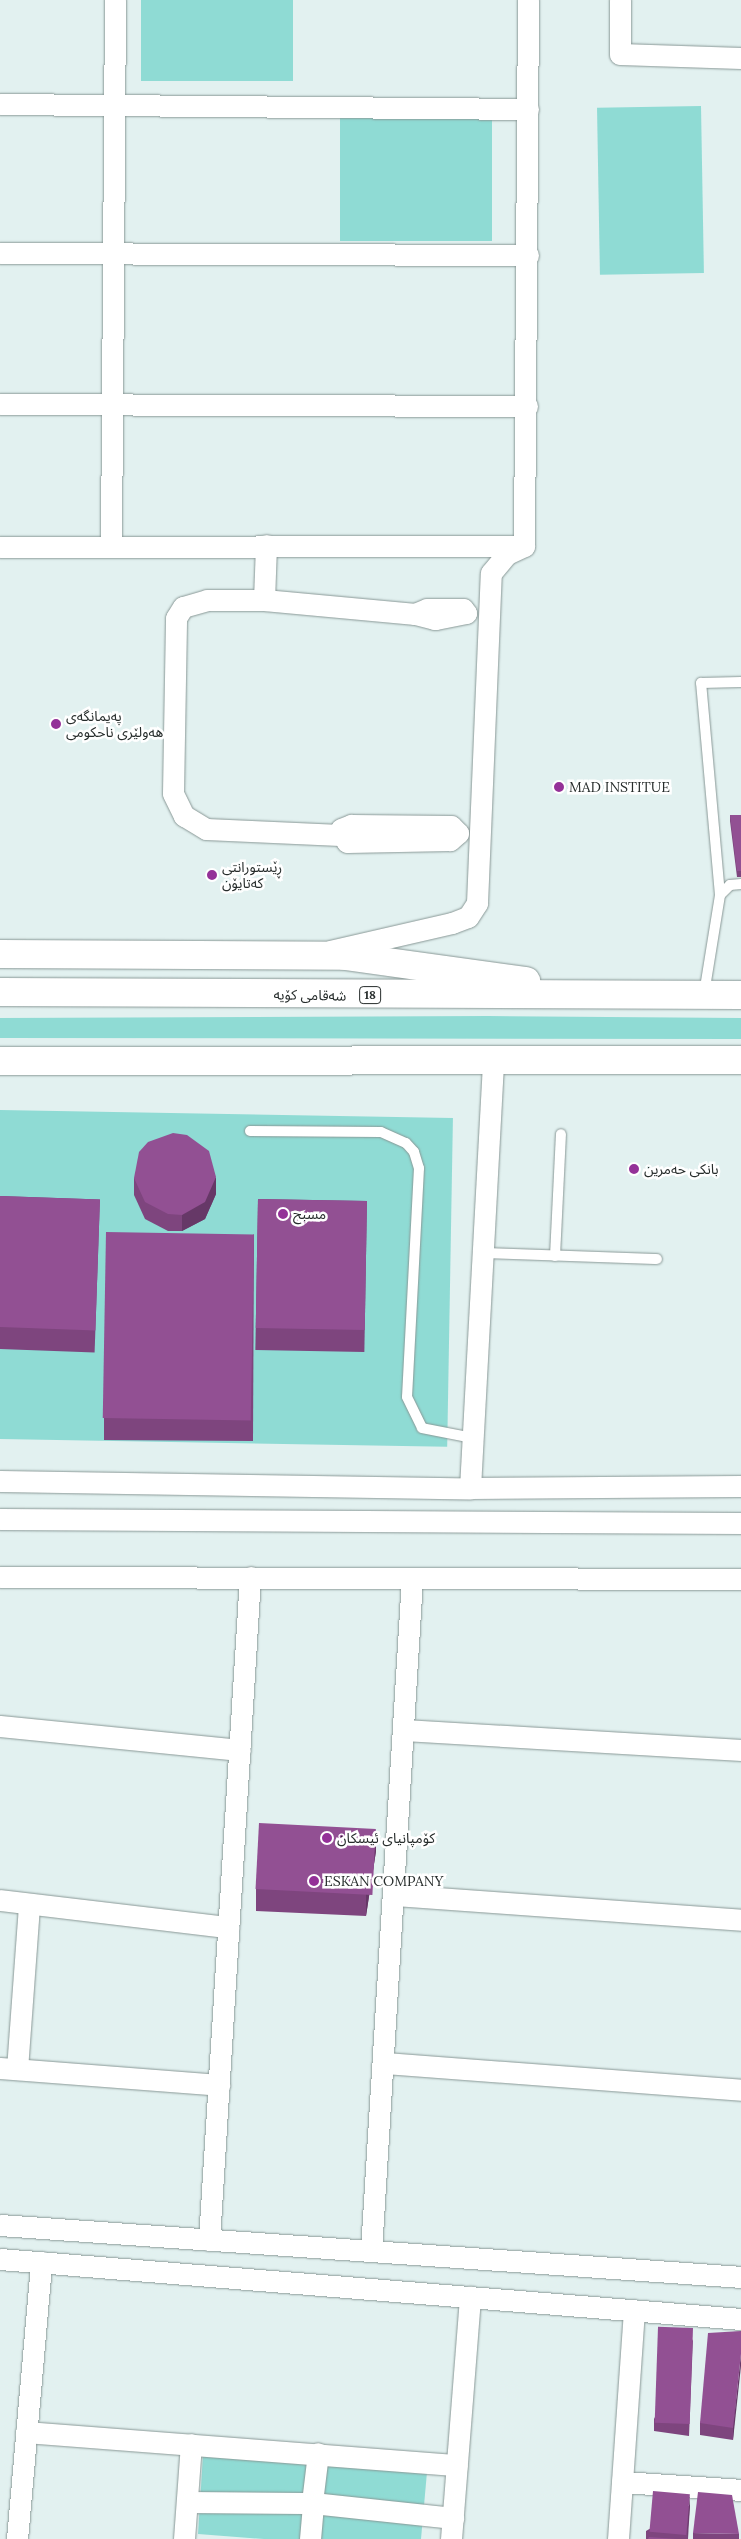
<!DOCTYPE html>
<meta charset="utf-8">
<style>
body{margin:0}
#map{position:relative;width:741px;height:2539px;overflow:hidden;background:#e2f1f0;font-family:Lora,"Noto Sans Arabic",serif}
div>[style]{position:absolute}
.green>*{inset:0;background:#8fdbd4;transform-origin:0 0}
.roads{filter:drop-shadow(0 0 1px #899896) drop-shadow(0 0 1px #899896)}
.lane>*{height:10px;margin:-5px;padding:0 5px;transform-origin:5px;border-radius:5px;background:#fff}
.street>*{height:21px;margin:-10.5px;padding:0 10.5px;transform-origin:10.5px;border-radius:10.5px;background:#fff}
.highway>*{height:28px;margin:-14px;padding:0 14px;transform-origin:14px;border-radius:14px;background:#fff}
.wall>*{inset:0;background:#7e457e;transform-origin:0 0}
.shaded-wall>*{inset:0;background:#663867}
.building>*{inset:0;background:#925093;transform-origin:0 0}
.dots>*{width:14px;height:14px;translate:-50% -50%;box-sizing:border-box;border:2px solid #fff;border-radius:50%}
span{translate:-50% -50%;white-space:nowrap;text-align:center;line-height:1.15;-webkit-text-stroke:5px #fff;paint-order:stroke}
.shield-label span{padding:1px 4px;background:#fff;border:1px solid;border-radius:4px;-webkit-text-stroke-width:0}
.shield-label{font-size:12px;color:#262c2b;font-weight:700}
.poi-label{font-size:14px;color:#262c2b}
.left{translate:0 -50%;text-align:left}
.street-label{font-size:14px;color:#262c2b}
</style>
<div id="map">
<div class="green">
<i style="left:141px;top:0;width:152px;height:81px"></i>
<i style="left:701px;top:106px;width:167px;height:104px;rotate:89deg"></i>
<i style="left:492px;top:117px;width:124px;height:152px;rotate:90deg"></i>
<i style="clip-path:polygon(488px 1016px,741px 1018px,741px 1039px,0 1038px,0 1018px)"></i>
<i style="left:0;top:1110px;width:453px;height:329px;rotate:1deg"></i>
<i style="clip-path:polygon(203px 2455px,427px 2472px,421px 2539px,264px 2539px,198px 2534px)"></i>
</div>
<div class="roads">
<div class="lane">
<i style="left:720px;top:895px;width:213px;rotate:-95.1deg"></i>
<i style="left:701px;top:683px;width:40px;rotate:-1.4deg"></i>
<i style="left:704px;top:994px;width:100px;rotate:-80.8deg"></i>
<i style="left:720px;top:895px;width:14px;rotate:-45deg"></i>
<i style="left:730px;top:885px;width:11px;rotate:-5deg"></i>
<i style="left:250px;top:1131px;width:131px;rotate:0.4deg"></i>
<i style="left:381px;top:1132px;width:27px;rotate:24deg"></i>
<i style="left:406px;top:1143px;width:12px;rotate:48deg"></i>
<i style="left:414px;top:1152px;width:17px;rotate:73deg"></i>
<i style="left:419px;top:1168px;width:229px;rotate:93deg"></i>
<i style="left:407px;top:1397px;width:34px;rotate:64deg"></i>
<i style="left:422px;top:1428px;width:52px;rotate:11.1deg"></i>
<i style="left:483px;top:1253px;width:174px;rotate:2deg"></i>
<i style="left:555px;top:1256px;width:122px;rotate:-87.2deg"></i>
</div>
<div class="street">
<i style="left:620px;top:0;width:54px;rotate:90deg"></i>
<i style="left:620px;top:54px;width:121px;rotate:1.9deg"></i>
<i style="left:0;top:104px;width:528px;rotate:0.54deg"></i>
<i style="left:0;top:253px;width:528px;rotate:0.22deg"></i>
<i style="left:0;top:404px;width:527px;rotate:0.22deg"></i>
<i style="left:111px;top:545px;width:545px;rotate:-89.58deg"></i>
<i style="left:524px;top:546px;width:546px;rotate:-89.58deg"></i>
<i style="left:0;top:547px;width:523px;rotate:-0.11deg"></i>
<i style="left:264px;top:600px;width:55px;rotate:-87.9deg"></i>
<i style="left:427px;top:609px;width:36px"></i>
<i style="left:463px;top:609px;width:5px;rotate:53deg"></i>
<i style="left:466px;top:613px;width:32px;rotate:169deg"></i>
<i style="left:435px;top:619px;width:21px;rotate:-166deg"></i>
<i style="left:415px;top:614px;width:13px;rotate:-23deg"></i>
<i style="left:351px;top:825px;width:100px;rotate:0.6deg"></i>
<i style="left:451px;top:826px;width:10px;rotate:45deg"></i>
<i style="left:458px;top:833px;width:11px;rotate:139deg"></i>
<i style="left:450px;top:840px;width:103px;rotate:178.9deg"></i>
<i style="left:347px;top:842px;width:14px;rotate:-115deg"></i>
<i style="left:341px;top:829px;width:11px;rotate:-22deg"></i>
<i style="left:340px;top:835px;width:134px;rotate:-177.4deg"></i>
<i style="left:206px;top:829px;width:26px;rotate:-149deg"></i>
<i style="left:184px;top:816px;width:25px;rotate:-116deg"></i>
<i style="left:173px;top:793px;width:175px;rotate:-89deg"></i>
<i style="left:176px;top:618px;width:13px;rotate:-58deg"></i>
<i style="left:183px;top:607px;width:25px;rotate:-16deg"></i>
<i style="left:207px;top:600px;width:57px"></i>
<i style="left:264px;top:600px;width:152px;rotate:5.3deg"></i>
<i style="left:330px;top:951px;width:125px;rotate:-12.9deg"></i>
<i style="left:452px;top:923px;width:17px;rotate:-21deg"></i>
<i style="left:468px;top:917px;width:17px;rotate:-57deg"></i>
<i style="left:477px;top:903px;width:330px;rotate:-87.6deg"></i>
<i style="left:491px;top:573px;width:25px;rotate:-50deg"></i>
<i style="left:507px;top:554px;width:19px;rotate:-25deg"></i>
<i style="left:0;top:1481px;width:470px;rotate:0.9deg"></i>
<i style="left:470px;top:1488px;width:271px;rotate:-0.4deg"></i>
<i style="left:470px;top:1488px;width:429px;rotate:-86.9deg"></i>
<i style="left:0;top:1519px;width:741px;rotate:0.31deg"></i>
<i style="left:0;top:1577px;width:741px;rotate:0.15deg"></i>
<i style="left:0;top:1726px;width:241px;rotate:5.7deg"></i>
<i style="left:404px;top:1730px;width:338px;rotate:3.4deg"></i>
<i style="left:395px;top:1895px;width:347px;rotate:4.1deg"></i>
<i style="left:0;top:1900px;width:230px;rotate:6.8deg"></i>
<i style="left:385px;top:2063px;width:357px;rotate:4.3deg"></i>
<i style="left:0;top:2068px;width:220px;rotate:4.4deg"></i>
<i style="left:17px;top:2069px;width:165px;rotate:-85.8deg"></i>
<i style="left:0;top:2225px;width:743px;rotate:4.01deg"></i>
<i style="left:209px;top:2240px;width:664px;rotate:-86.46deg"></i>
<i style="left:371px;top:2251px;width:674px;rotate:-86.51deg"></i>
<i style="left:0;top:2259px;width:743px;rotate:4.63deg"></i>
<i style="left:26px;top:2432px;width:432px;rotate:4.4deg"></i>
<i style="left:622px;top:2482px;width:119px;rotate:3.8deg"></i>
<i style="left:313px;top:2494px;width:41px;rotate:-83deg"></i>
<i style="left:187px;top:2502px;width:116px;rotate:0.5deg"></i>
<i style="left:322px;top:2504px;width:132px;rotate:6.1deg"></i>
<i style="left:17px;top:2539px;width:278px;rotate:-85deg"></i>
<i style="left:184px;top:2539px;width:95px;rotate:-85.8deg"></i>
<i style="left:310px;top:2539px;width:25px;rotate:-85deg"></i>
<i style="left:451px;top:2539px;width:243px;rotate:-85.5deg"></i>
<i style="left:618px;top:2539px;width:229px;rotate:-86deg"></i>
</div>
<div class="highway">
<i style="left:0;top:954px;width:345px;rotate:0.3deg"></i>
<i style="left:345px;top:956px;width:183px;rotate:7.9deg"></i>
<i style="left:0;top:992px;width:741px;rotate:0.23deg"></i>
<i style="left:0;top:1061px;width:741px;rotate:-0.08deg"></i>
</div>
</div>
<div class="wall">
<i style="clip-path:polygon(730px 815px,741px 815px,741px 877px,737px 877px,730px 821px)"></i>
<i style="clip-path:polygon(134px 1178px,216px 1194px,205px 1219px,182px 1231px,168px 1231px,145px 1219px,134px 1195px)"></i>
<i style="left:0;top:1196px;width:100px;height:153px;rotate:2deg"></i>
<i style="left:258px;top:1199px;width:109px;height:151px;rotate:1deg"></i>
<i style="clip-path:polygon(254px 1234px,253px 1441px,104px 1440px,104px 1418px)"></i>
<i style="clip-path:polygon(376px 1851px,366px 1916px,256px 1911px,256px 1889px)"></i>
<i style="clip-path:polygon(741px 2331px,733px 2440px,700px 2435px,700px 2423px)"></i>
<i style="clip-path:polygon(693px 2339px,689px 2436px,654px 2431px,654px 2419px)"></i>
<i style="clip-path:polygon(690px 2505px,688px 2539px,646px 2539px,646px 2531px)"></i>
<i style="clip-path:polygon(693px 2533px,739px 2534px,739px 2539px,693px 2539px)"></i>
</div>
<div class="shaded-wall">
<i style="clip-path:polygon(216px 1177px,216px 1194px,205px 1219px,182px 1231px,182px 1215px)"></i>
<i style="clip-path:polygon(376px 1829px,376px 1851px,366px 1916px,366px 1894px)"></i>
<i style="clip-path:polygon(741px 2354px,741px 2366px,733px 2440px,733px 2428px)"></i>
<i style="clip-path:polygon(690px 2494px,690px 2505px,687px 2539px,687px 2533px)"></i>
</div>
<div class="building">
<i style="clip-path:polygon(730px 815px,741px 815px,741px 871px,737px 871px)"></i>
<i style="clip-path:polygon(173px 1133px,187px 1135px,209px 1151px,216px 1177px,205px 1202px,182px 1215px,168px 1214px,145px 1202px,134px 1178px,139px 1152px,148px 1142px)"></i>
<i style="left:0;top:1196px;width:100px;height:131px;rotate:2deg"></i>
<i style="left:258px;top:1199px;width:109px;height:129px;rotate:1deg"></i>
<i style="left:106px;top:1232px;width:148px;height:186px;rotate:1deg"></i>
<i style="left:259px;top:1823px;width:117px;height:66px;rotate:3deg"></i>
<i style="left:693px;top:2328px;width:96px;height:35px;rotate:92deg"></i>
<i style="clip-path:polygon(741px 2331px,741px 2354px,733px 2428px,700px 2423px,708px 2333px)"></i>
<i style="left:653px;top:2491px;width:37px;height:41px;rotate:5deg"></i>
<i style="clip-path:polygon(698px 2492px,732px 2495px,739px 2534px,693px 2533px)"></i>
<i style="clip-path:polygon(649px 2537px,677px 2539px,648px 2539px)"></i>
</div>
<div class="dots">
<i style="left:56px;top:724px;background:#943198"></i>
<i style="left:559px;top:787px;background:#943198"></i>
<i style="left:212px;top:875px;background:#943198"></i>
<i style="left:634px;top:1169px;background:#943198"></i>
<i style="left:283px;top:1214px;background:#943198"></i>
<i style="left:327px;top:1838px;background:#943198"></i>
<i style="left:314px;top:1881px;background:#943198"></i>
</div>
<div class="shield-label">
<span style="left:370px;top:995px">18</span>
</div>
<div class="poi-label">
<span class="left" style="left:66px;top:724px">پەیمانگەی<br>هەولێری ناحکومی</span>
<span class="left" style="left:569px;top:787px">MAD INSTITUE</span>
<span class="left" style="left:222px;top:875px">ڕێستورانتی<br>کەتایۆن</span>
<span class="left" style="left:644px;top:1169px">بانكی حه‌مرین</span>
<span class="left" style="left:293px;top:1214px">مسبح</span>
<span class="left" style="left:337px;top:1838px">کۆمپانیای ئیسکان</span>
<span class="left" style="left:324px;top:1881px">ESKAN COMPANY</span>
</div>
<div class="street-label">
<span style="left:310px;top:995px;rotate:1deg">شەقامی کۆیە</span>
</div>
</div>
